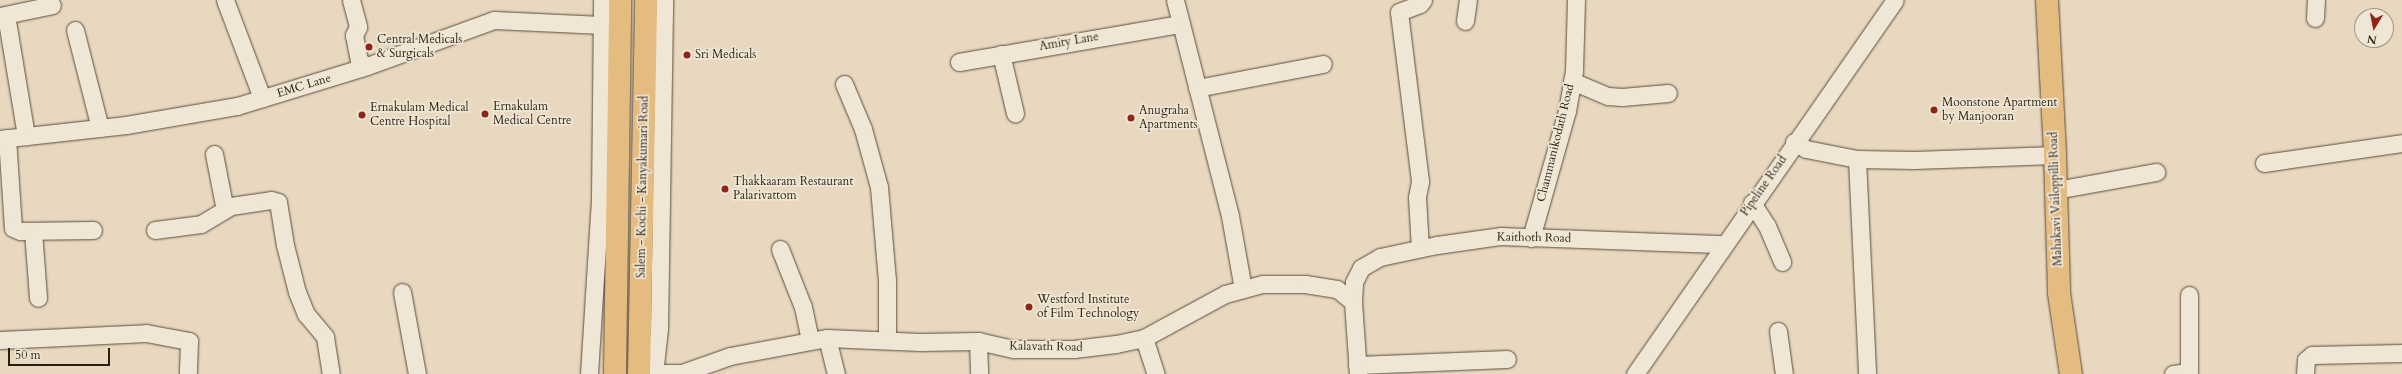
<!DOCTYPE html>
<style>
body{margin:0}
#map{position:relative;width:2402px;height:374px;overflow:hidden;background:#e8d8bf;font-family:Cardo,serif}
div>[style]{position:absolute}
.roads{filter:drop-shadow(0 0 1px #594c3c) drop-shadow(0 0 1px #594c3c)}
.minor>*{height:17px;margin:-8.5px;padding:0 8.5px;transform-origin:8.5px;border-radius:8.5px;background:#f0e6d5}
.major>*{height:22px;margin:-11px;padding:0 11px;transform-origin:11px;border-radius:11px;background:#e4bc80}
.highway>*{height:22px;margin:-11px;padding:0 11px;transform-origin:11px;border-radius:11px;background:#e4bc80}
.dots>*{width:11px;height:11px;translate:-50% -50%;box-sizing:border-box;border:2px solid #f0e6d5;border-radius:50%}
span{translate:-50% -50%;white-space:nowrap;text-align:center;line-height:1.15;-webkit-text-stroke:3.5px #f0e6d5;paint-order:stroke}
.poi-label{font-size:12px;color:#291e10}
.left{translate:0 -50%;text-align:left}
.street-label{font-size:12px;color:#291e10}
.north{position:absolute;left:2354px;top:8px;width:40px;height:40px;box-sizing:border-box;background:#f0e6d5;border:1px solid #a09686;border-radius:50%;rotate:190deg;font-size:11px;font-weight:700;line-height:16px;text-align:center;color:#291e10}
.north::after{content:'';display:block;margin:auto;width:14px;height:18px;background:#8f2418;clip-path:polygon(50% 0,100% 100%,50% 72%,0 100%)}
.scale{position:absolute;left:8px;top:348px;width:102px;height:18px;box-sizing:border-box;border:2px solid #291e10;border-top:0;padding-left:5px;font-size:12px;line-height:14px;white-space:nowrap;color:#291e10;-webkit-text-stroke:3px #f0e6d5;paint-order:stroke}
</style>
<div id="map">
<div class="roads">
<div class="minor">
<i style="left:225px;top:0;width:105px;rotate:69.3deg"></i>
<i style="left:351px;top:0;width:28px;rotate:75deg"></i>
<i style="left:358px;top:27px;width:9px;rotate:117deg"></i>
<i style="left:354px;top:35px;width:26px;rotate:79deg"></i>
<i style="left:359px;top:61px;width:9px;rotate:32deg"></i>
<i style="left:1175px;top:0;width:223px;rotate:75.7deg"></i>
<i style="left:1230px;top:216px;width:74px;rotate:79.9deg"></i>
<i style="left:6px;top:15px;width:123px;rotate:80.6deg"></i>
<i style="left:0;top:16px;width:53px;rotate:-11.9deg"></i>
<i style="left:2315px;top:18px;width:18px;rotate:-87deg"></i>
<i style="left:1465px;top:21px;width:21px;rotate:-82deg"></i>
<i style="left:75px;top:30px;width:101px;rotate:75.7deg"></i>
<i style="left:1001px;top:54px;width:61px;rotate:76.7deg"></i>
<i style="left:959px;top:62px;width:223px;rotate:-9.8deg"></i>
<i style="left:1572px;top:81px;width:39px;rotate:23deg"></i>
<i style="left:1608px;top:96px;width:14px;rotate:4deg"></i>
<i style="left:1622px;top:97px;width:46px;rotate:-5deg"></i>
<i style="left:844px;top:84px;width:49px;rotate:67.1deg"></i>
<i style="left:863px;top:129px;width:60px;rotate:74.6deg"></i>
<i style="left:879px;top:187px;width:93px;rotate:85.1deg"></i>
<i style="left:887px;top:280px;width:60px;rotate:90deg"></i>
<i style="left:1197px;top:88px;width:128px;rotate:-10.8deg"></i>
<i style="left:7px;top:138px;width:90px;rotate:86.2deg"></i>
<i style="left:13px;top:228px;width:8px;rotate:23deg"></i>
<i style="left:20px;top:231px;width:73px;rotate:-0.8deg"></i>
<i style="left:0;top:139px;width:127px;rotate:-6.3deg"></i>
<i style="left:126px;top:125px;width:113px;rotate:-9.7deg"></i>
<i style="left:237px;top:106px;width:136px;rotate:-17.1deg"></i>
<i style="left:367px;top:66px;width:135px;rotate:-19.9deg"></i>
<i style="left:494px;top:20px;width:108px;rotate:2.7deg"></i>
<i style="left:1794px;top:142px;width:14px;rotate:30deg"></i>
<i style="left:1806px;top:149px;width:52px;rotate:11.1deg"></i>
<i style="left:1857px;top:159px;width:57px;rotate:1deg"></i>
<i style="left:1914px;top:160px;width:141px;rotate:-2deg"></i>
<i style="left:214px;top:154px;width:52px;rotate:78.9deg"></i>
<i style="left:224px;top:205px;width:7px;rotate:8deg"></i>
<i style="left:231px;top:206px;width:40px;rotate:-8.5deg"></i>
<i style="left:271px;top:200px;width:7px;rotate:16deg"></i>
<i style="left:278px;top:202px;width:44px;rotate:80.8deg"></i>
<i style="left:285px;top:245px;width:49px;rotate:75.7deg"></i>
<i style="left:297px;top:292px;width:24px;rotate:68deg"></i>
<i style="left:306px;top:314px;width:30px;rotate:50deg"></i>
<i style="left:325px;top:337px;width:37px;rotate:81deg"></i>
<i style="left:1857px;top:159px;width:215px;rotate:87.3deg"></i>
<i style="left:2264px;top:163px;width:139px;rotate:-8.2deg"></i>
<i style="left:2056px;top:190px;width:102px;rotate:-10.2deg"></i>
<i style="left:1752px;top:203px;width:27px;rotate:57deg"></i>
<i style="left:1767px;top:226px;width:39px;rotate:67deg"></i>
<i style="left:155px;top:230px;width:46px;rotate:-7.4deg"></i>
<i style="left:201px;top:224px;width:35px;rotate:-31deg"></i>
<i style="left:33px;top:231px;width:67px;rotate:85.7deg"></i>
<i style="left:1531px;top:238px;width:132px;rotate:-74.2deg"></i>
<i style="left:1567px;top:111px;width:41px;rotate:-80.1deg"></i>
<i style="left:1574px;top:71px;width:71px;rotate:-88.4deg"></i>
<i style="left:1420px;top:248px;width:51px;rotate:-93.4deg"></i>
<i style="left:1417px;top:197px;width:16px;rotate:-79deg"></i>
<i style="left:1420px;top:181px;width:170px;rotate:-97.1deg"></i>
<i style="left:1399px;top:12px;width:22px;rotate:-21deg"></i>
<i style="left:1420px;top:4px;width:5px;rotate:-53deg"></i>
<i style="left:780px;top:249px;width:62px;rotate:68.4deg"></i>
<i style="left:803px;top:307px;width:34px;rotate:78deg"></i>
<i style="left:402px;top:292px;width:83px;rotate:79.6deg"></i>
<i style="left:1353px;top:302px;width:20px;rotate:-87deg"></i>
<i style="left:1354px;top:282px;width:16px;rotate:-63deg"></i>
<i style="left:1361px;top:268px;width:22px;rotate:-30deg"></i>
<i style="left:1380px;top:257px;width:58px;rotate:-11.9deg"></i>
<i style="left:1437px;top:245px;width:65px;rotate:-8deg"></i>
<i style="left:1501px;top:236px;width:222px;rotate:2.1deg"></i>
<i style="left:1778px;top:331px;width:43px;rotate:82.1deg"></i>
<i style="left:827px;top:338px;width:37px;rotate:76deg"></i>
<i style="left:1144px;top:338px;width:38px;rotate:72deg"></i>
<i style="left:0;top:340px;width:146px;rotate:-2.7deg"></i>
<i style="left:146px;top:333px;width:44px;rotate:10.5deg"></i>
<i style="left:189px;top:341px;width:33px;rotate:92deg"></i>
<i style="left:978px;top:341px;width:33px;rotate:88deg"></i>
<i style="left:1357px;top:365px;width:150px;rotate:-2.3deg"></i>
<i style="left:654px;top:373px;width:28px"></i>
<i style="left:682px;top:373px;width:51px;rotate:-19.5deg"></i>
<i style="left:730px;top:356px;width:99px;rotate:-10.5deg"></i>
<i style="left:827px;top:338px;width:93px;rotate:2.5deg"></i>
<i style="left:920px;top:342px;width:58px;rotate:-1deg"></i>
<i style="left:978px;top:341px;width:37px;rotate:13deg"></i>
<i style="left:1014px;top:349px;width:60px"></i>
<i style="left:1074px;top:349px;width:42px;rotate:-6.8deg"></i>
<i style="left:1116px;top:344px;width:29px;rotate:-12deg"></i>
<i style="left:1144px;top:338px;width:92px;rotate:-28.5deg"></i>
<i style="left:1225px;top:294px;width:39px;rotate:-15deg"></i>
<i style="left:1263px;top:284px;width:42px"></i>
<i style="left:1305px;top:284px;width:32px;rotate:9deg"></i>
<i style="left:1337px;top:289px;width:21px;rotate:39deg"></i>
<i style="left:1353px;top:302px;width:72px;rotate:86deg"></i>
<i style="left:589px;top:374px;width:176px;rotate:-86.4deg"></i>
<i style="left:600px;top:198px;width:198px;rotate:-89.4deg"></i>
<i style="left:654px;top:374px;width:45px;rotate:-83.7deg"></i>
<i style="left:659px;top:329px;width:329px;rotate:-89.1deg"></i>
<i style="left:1635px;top:374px;width:455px;rotate:-55.2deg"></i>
<i style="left:2173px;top:374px;width:16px;rotate:-7deg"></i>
<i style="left:2189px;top:372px;width:77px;rotate:-90deg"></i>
<i style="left:2305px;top:374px;width:14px;rotate:-86deg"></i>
<i style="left:2306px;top:360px;width:8px;rotate:-40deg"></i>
<i style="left:2312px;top:355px;width:90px;rotate:-1.3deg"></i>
</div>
<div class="major">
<i style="left:2047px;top:0;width:155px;rotate:87deg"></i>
<i style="left:2055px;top:155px;width:138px;rotate:88.3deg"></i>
<i style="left:2059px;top:293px;width:82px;rotate:81.6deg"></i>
</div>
<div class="highway">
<i style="left:615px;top:374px;width:374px;rotate:-89.2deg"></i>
<i style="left:639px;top:374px;width:374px;rotate:-88.9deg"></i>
</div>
</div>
<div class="dots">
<i style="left:369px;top:47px;background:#8f2418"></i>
<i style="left:687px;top:55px;background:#8f2418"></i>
<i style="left:1934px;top:110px;background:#8f2418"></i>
<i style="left:485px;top:114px;background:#8f2418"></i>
<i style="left:362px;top:115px;background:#8f2418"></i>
<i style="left:1131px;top:118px;background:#8f2418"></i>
<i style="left:725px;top:189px;background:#8f2418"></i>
<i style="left:1029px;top:307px;background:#8f2418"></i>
</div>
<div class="poi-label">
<span class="left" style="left:377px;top:47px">Central Medicals<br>&amp; Surgicals</span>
<span class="left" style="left:695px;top:55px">Sri Medicals</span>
<span class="left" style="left:1942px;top:110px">Moonstone Apartment<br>by Manjooran</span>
<span class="left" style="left:493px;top:114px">Ernakulam<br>Medical Centre</span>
<span class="left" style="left:370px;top:115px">Ernakulam Medical<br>Centre Hospital</span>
<span class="left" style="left:1139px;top:118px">Anugraha<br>Apartments</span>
<span class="left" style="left:733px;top:189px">Thakkaaram Restaurant<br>Palarivattom</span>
<span class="left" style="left:1037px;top:307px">Westford Institute<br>of Film Technology</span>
</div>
<div class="street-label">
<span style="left:1069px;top:42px;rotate:-10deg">Amity Lane</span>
<span style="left:304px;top:86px;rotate:-17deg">EMC Lane</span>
<span style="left:1556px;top:143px;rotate:-76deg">Chammanikodath Road</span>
<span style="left:1764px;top:186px;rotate:-55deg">Pipeline Road</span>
<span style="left:643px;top:187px;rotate:-89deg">Salem - Kochi - Kanyakumari Road</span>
<span style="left:2056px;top:199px;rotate:-92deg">Mahakavi Vailoppilli Road</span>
<span style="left:1534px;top:238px;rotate:1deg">Kaithoth Road</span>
<span style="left:1046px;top:347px;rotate:1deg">Kalavath Road</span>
</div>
<div class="north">N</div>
<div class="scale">50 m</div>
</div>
